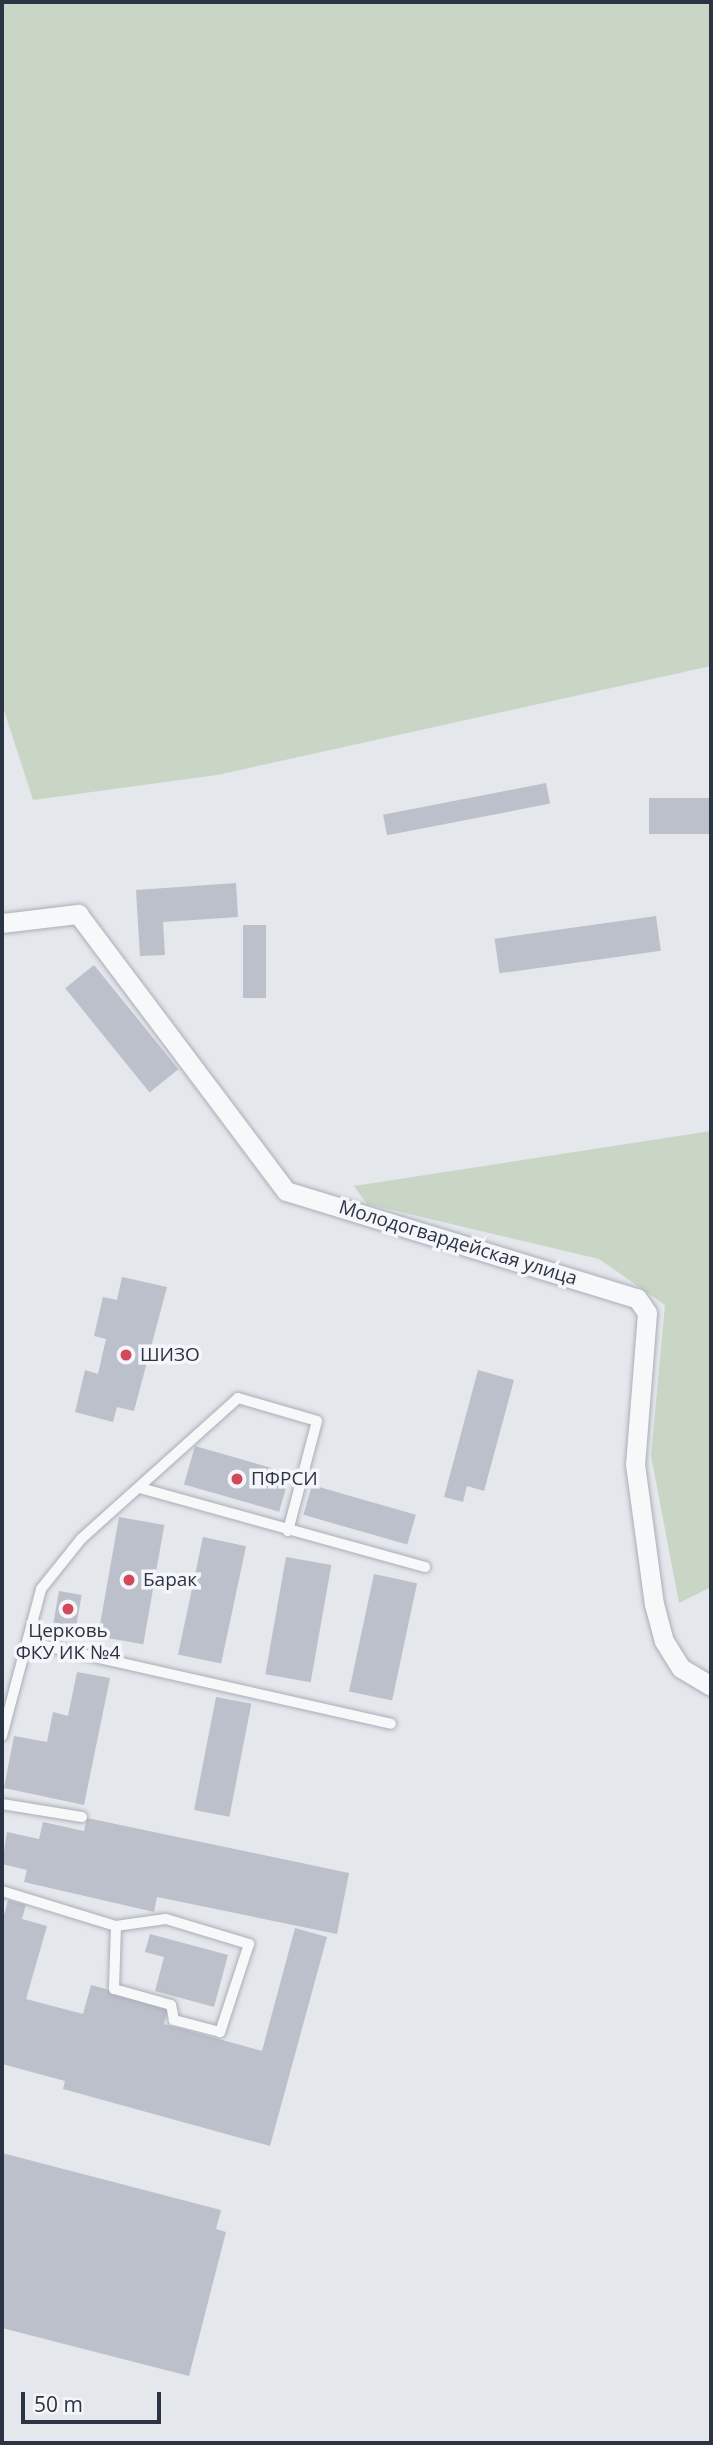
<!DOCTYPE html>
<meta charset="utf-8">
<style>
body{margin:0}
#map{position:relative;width:713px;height:2445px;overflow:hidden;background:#e4e7ec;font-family:"Open Sans",sans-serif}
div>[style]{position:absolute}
.green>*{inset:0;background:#c9d6c5}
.building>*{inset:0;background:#bbc0ca;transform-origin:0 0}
.roads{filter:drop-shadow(0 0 2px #a9aeb7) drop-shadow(0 0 2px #a9aeb7)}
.lane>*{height:10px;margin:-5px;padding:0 5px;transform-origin:5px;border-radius:5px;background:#f7f8fa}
.street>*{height:19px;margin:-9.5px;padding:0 9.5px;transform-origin:9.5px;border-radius:9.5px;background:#f7f8fa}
.dots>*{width:19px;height:19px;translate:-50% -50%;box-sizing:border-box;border:4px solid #f4f6f9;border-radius:50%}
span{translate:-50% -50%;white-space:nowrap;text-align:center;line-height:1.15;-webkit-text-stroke:7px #f4f6f9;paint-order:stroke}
.street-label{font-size:19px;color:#2b3445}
.poi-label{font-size:19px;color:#2b3445}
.left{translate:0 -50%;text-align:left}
.frame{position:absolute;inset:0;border:4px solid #2b3445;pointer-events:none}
.scale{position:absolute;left:21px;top:2392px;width:140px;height:32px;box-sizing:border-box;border:4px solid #2b3445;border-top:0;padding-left:9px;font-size:21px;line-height:24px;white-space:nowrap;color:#2b3445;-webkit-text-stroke:5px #f4f6f9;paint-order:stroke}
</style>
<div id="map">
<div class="green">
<i style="clip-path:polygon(2px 2px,711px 2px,711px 666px,217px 775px,33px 800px,2px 704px)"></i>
<i style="clip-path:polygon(711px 1131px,711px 1587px,679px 1603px,651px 1456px,665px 1305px,599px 1259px,367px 1204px,354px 1186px)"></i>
</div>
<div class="building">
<i style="left:546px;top:783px;width:21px;height:166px;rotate:79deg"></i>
<i style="left:711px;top:798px;width:36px;height:62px;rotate:90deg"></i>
<i style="clip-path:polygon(236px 883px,238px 917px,163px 922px,165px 955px,140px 956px,136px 890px)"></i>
<i style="left:656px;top:916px;width:35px;height:163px;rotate:82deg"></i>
<i style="left:243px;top:925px;width:23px;height:73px"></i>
<i style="left:94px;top:965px;width:134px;height:37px;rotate:51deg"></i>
<i style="clip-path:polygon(122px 1277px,167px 1287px,134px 1411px,117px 1407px,113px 1422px,75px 1412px,85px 1370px,98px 1374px,106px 1339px,94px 1336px,103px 1297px,117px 1300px)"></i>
<i style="clip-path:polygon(478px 1370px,514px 1380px,484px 1491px,467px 1486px,463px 1502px,444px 1497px)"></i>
<i style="left:195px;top:1446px;width:99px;height:40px;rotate:16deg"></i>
<i style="left:312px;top:1485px;width:108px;height:31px;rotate:16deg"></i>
<i style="left:119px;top:1517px;width:46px;height:121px;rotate:10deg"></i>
<i style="left:203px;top:1537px;width:44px;height:120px;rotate:12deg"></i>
<i style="left:286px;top:1557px;width:46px;height:119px;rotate:10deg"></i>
<i style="left:374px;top:1574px;width:44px;height:120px;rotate:12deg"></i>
<i style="left:59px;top:1591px;width:23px;height:32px;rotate:10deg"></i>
<i style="clip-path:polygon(77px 1672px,110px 1678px,84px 1805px,4px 1788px,14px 1736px,47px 1742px,53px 1712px,68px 1716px)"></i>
<i style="left:216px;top:1697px;width:36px;height:115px;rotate:11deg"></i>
<i style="clip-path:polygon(87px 1818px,349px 1873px,337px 1934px,157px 1897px,154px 1912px,24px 1882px,27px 1870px,2px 1864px,7px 1832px,39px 1839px,43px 1822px,84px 1831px)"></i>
<i style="clip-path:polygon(8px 1900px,26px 1905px,22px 1919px,47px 1926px,26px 1999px,83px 2014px,91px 1985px,169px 2006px,164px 2024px,262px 2051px,295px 1928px,327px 1937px,270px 2146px,63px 2089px,65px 2081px,2px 2064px,2px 1923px)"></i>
<i style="clip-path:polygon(150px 1934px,228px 1955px,214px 2007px,155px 1991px,164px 1957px,145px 1952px)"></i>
<i style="clip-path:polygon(2px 2153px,221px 2210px,216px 2229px,226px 2232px,189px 2376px,2px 2328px)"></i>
</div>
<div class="roads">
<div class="lane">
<i style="left:140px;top:1488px;width:296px;rotate:15.5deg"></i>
<i style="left:28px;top:1642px;width:372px;rotate:12.7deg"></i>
<i style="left:2px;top:1736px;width:152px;rotate:-75.1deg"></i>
<i style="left:41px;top:1589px;width:64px;rotate:-51.3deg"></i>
<i style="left:81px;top:1539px;width:211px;rotate:-41.9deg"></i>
<i style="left:238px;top:1398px;width:82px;rotate:16.2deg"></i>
<i style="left:317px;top:1421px;width:114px;rotate:104.8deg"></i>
<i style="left:2px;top:1804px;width:81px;rotate:9.2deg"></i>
<i style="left:2px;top:1891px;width:119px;rotate:17.1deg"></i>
<i style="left:116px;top:1926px;width:50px;rotate:-8deg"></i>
<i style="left:166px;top:1919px;width:87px;rotate:16.8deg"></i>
<i style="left:249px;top:1944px;width:93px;rotate:108.2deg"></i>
<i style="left:220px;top:2032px;width:48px;rotate:-165.4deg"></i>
<i style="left:174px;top:2020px;width:15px;rotate:-101deg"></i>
<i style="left:171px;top:2005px;width:59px;rotate:-164.3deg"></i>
<i style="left:114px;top:1989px;width:63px;rotate:-88.2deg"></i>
</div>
<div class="street">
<i style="left:2px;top:923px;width:77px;rotate:-6.8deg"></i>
<i style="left:78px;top:914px;width:346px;rotate:53.1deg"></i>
<i style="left:286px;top:1191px;width:367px;rotate:17deg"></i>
<i style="left:637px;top:1298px;width:18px;rotate:56deg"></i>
<i style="left:647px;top:1313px;width:151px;rotate:94.5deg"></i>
<i style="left:635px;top:1464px;width:141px;rotate:82.3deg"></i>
<i style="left:654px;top:1604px;width:38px;rotate:75deg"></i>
<i style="left:664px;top:1641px;width:32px;rotate:58deg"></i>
<i style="left:681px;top:1668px;width:35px;rotate:31deg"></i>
</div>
</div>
<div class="dots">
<i style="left:126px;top:1355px;background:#d1495b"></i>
<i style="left:237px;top:1479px;background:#d1495b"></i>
<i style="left:129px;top:1580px;background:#d1495b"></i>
<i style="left:68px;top:1609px;background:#d1495b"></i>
</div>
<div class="street-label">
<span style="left:458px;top:1243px;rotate:17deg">Молодогвардейская улица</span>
</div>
<div class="poi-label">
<span class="left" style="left:140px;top:1355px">ШИЗО</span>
<span class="left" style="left:251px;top:1479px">ПФРСИ</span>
<span class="left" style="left:143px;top:1580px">Барак</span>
<span style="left:68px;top:1642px">Церковь<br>ФКУ ИК №4</span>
</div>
<div class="frame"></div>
<div class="scale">50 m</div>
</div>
